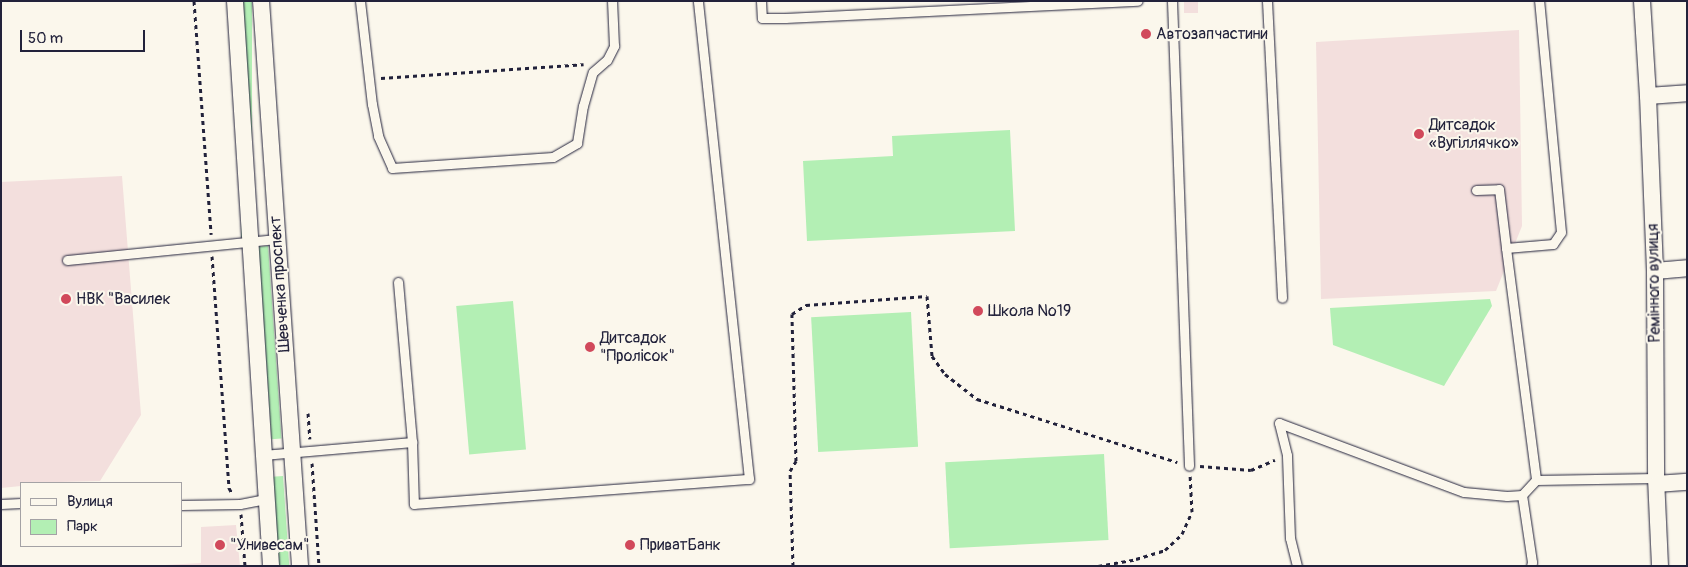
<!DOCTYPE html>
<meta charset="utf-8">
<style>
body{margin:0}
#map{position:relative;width:1688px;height:567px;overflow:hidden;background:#fbf7ec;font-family:Pangolin,sans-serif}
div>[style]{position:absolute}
.built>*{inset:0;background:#f3dfdd;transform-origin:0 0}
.green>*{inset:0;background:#b3efb4;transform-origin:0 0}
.path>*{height:3px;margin-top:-1.5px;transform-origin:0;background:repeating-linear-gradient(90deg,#22223b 0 4px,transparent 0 8px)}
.roads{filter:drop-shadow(0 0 1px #22223b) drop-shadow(0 0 1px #22223b)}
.lane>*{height:9px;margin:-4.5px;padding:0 4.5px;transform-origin:4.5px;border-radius:4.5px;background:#fbf7ec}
.street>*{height:16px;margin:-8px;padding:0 8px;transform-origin:8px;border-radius:8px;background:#fbf7ec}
.dots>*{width:14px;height:14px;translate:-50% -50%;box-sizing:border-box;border:2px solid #fbf7ec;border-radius:50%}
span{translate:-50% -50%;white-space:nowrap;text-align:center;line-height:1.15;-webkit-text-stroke:4px #fbf7ec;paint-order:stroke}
.poi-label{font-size:16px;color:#22223b}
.left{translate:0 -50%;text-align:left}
.street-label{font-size:16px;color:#22223b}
.frame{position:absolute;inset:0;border:2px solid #22223b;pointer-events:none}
.legend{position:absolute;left:20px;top:482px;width:162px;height:65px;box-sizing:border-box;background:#fbf7ec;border:1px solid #a4a2a5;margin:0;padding:6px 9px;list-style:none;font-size:15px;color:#22223b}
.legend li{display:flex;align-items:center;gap:10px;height:25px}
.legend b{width:25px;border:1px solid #a4a2a5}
.scale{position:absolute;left:20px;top:30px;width:125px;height:22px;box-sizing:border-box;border:2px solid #22223b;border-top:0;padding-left:6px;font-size:15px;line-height:18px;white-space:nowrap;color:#22223b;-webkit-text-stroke:4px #fbf7ec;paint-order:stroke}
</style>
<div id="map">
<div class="built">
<i style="left:1184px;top:1px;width:14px;height:12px"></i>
<i style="clip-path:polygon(1519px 30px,1522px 226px,1496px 291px,1321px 299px,1316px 42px)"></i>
<i style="clip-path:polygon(122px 176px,141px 415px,100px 481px,21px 483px,21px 486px,1px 488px,1px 182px)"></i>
<i style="clip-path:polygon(236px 525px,240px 566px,147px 566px,201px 563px,201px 527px)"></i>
</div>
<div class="green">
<i style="left:241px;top:1px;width:11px;height:236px"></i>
<i style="clip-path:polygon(1010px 130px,1015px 231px,807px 241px,803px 161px,893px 156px,892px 136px)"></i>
<i style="left:268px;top:246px;width:193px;height:10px;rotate:86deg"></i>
<i style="clip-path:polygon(1490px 299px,1492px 306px,1444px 386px,1333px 345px,1330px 308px)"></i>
<i style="left:513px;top:301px;width:149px;height:57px;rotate:85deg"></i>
<i style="left:911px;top:312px;width:135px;height:100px;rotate:87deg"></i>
<i style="left:1104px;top:454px;width:86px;height:159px;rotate:87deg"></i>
<i style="left:283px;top:476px;width:90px;height:11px;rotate:86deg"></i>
</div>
<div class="path">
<i style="left:194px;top:1px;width:234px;rotate:85.8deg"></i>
<i style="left:381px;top:78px;width:203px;rotate:-3.9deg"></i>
<i style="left:212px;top:256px;width:233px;rotate:85.8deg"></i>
<i style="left:229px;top:488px;width:6px;rotate:59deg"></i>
<i style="left:308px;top:413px;width:26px;rotate:86deg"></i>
<i style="left:312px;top:463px;width:103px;rotate:86.1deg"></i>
<i style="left:1200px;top:466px;width:51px;rotate:4.5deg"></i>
<i style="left:1251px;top:470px;width:26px;rotate:-23deg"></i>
<i style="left:241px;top:514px;width:52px;rotate:85.6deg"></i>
<i style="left:793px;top:566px;width:95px;rotate:-91.8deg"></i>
<i style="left:790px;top:471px;width:12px;rotate:-59deg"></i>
<i style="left:796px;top:461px;width:147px;rotate:-91.6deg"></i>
<i style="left:792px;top:314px;width:17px;rotate:-33deg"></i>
<i style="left:806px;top:305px;width:121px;rotate:-4.3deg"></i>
<i style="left:927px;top:296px;width:60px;rotate:85.2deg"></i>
<i style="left:932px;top:356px;width:22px;rotate:54deg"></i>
<i style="left:945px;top:374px;width:41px;rotate:38deg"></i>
<i style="left:977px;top:399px;width:210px;rotate:17.5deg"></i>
<i style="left:1098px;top:566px;width:39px;rotate:-10deg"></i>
<i style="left:1136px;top:559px;width:30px;rotate:-17deg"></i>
<i style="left:1165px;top:550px;width:23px;rotate:-43deg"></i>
<i style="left:1182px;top:534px;width:24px;rotate:-66deg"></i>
<i style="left:1192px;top:512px;width:36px;rotate:-93deg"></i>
</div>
<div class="roads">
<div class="lane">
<i style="left:360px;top:1px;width:104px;rotate:83.4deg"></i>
<i style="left:372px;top:104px;width:33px;rotate:79deg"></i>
<i style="left:378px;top:136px;width:35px;rotate:66deg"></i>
<i style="left:392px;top:168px;width:161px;rotate:-3.9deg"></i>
<i style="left:553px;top:157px;width:28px;rotate:-30deg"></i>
<i style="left:577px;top:143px;width:37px;rotate:-81deg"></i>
<i style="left:583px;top:106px;width:35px;rotate:-74deg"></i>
<i style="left:593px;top:72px;width:18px;rotate:-41deg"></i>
<i style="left:607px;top:60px;width:16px;rotate:-63deg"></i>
<i style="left:614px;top:46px;width:45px;rotate:-92.5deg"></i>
<i style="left:761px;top:1px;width:17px;rotate:87deg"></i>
<i style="left:762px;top:18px;width:23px"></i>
<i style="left:785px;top:18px;width:353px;rotate:-2.8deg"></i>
<i style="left:1172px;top:1px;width:465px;rotate:87.9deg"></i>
<i style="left:1267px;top:1px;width:297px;rotate:87.1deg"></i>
<i style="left:1476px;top:190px;width:23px;rotate:-2deg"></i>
<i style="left:1499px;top:189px;width:59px;rotate:83.2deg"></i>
<i style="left:1506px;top:248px;width:47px;rotate:-4.9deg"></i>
<i style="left:1553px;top:244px;width:14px;rotate:-56deg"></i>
<i style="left:1561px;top:232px;width:232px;rotate:-95.4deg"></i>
<i style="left:1506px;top:248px;width:234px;rotate:82.6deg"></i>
<i style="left:67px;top:260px;width:211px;rotate:-5.7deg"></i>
<i style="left:398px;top:282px;width:161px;rotate:85deg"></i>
<i style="left:263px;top:455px;width:150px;rotate:-5deg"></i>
<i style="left:412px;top:442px;width:62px;rotate:88.2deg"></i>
<i style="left:414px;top:504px;width:336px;rotate:-4.3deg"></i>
<i style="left:749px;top:479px;width:481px;rotate:-96.1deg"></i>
<i style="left:1522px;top:495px;width:68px;rotate:81.5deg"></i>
<i style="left:1532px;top:562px;width:4px;rotate:104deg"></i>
<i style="left:1px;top:504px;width:20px;rotate:-3deg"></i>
<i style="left:181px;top:505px;width:59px;rotate:-1deg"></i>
<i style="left:240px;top:504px;width:26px;rotate:-11deg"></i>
<i style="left:1297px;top:566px;width:29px;rotate:-104deg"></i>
<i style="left:1290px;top:538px;width:83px;rotate:-92.1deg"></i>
<i style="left:1287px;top:455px;width:33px;rotate:-104deg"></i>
<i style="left:1279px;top:423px;width:197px;rotate:20.5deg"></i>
<i style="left:1464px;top:492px;width:43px;rotate:5.3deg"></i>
<i style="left:1507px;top:496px;width:15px;rotate:-4deg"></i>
<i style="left:1522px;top:495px;width:21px;rotate:-47deg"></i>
<i style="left:1536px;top:480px;width:120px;rotate:-1deg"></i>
</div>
<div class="street">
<i style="left:235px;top:1px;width:566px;rotate:86.35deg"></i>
<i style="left:261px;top:1px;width:566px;rotate:86.05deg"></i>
<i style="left:1642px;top:1px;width:95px;rotate:86.4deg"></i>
<i style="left:1648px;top:96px;width:175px;rotate:87.7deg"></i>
<i style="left:1655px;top:271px;width:207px;rotate:89.7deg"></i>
<i style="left:1656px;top:478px;width:88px;rotate:87.4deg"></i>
<i style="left:1648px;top:96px;width:39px;rotate:-4deg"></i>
<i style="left:1655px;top:271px;width:32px;rotate:-5deg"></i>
<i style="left:1657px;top:484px;width:30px;rotate:-4deg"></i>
</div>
</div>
<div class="dots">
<i style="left:1146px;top:34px;background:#d1495b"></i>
<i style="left:1419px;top:134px;background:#d1495b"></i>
<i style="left:66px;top:299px;background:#d1495b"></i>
<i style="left:978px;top:311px;background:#d1495b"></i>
<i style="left:590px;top:347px;background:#d1495b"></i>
<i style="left:220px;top:545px;background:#d1495b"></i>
<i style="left:630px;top:545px;background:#d1495b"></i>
</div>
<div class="poi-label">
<span class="left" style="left:1156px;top:34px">Автозапчастини</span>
<span class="left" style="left:1429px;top:134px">Дитсадок<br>«Вугіллячко»</span>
<span class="left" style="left:76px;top:299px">НВК "Василек</span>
<span class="left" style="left:988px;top:311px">Школа №19</span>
<span class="left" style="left:600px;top:347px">Дитсадок<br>"Пролісок"</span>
<span class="left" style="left:230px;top:545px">"Унивесам"</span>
<span class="left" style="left:640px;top:545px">ПриватБанк</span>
</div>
<div class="street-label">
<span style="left:1654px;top:283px;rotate:-91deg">Ремінного вулиця</span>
<span style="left:280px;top:284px;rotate:-94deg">Шевченка проспект</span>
</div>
<div class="frame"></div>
<ul class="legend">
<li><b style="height:6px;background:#fbf7ec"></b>Вулиця</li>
<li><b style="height:14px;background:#b3efb4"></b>Парк</li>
</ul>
<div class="scale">50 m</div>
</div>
